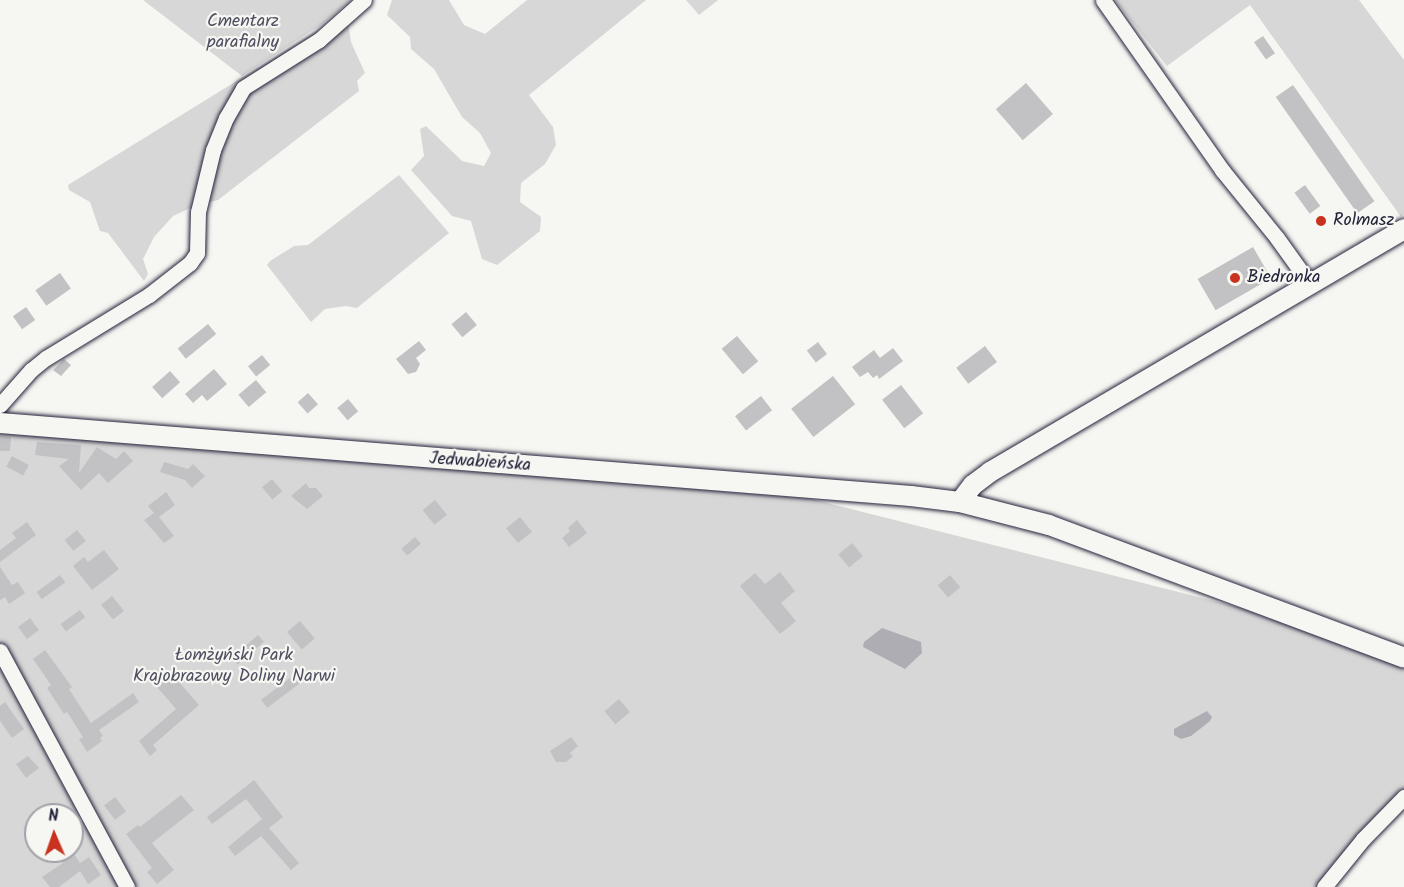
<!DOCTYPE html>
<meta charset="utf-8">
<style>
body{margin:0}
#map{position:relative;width:1404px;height:887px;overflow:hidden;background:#f6f6f2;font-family:Kalam,sans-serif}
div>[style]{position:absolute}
.green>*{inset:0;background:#d7d7d7}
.water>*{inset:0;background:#adadb3}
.building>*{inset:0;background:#c2c2c4;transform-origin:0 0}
.roads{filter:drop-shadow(0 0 2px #22223b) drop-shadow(0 0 2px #22223b)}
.minor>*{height:15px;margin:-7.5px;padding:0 7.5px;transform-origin:7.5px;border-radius:7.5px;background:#f6f6f2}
.major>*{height:20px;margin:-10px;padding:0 10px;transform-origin:10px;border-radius:10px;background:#f6f6f2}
.dots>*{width:16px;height:16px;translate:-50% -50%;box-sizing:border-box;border:3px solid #f6f6f2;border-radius:50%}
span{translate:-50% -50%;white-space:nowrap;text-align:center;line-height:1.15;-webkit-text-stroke:4.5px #f6f6f2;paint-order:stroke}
.park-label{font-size:18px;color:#4f4f62}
.poi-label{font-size:18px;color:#22223b}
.left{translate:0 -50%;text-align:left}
.street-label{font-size:18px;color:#22223b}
.north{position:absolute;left:24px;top:803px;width:60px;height:60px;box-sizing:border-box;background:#f6f6f2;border:2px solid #a1a1a9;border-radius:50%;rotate:358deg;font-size:16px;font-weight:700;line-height:24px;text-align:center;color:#22223b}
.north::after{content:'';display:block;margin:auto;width:21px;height:27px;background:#c8321e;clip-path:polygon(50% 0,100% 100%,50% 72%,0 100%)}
</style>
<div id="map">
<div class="green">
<i style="clip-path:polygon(143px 0,351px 0,322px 24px,242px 76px)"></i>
<i style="clip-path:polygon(392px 0,449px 0,464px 25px,485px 34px,527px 0,646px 0,529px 95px,553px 127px,556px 145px,545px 164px,521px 183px,520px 202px,541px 217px,540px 231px,497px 265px,482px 259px,471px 221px,452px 216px,411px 170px,424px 156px,420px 129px,426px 126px,462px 161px,484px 166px,491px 153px,480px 133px,462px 117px,434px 69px,411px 49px,410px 37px,387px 15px)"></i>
<i style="clip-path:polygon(686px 0,718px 0,699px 15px)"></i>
<i style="clip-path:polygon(1115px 0,1359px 0,1404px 60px,1404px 214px,1401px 217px,1250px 5px,1167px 66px)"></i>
<i style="clip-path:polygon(348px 23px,351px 42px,365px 73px,357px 81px,359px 91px,218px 200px,197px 205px,173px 216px,154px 237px,143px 259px,148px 274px,144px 281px,108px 233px,100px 231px,90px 202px,69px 190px,68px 185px,321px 29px)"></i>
<i style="clip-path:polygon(399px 175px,449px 233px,357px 308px,346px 306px,325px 309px,311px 322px,267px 265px,270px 261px,294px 246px,308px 245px)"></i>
<i style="clip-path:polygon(evenodd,0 412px,231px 447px,792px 494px,1261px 613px,1404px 664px,1404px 805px,1321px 887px,0 887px,0 412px,36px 815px,72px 815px,72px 851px,36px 851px,36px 815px)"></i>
</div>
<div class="water">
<i style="clip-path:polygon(882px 628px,921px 642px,922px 653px,905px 669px,863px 647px,864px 642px)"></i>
<i style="clip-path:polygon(1207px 711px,1212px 717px,1210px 721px,1191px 736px,1181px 739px,1174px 735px,1174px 729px)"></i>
</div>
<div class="building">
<i style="left:1263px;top:36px;width:21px;height:11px;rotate:55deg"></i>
<i style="left:1026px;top:83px;width:41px;height:40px;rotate:49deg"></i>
<i style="left:1293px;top:85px;width:142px;height:21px;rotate:55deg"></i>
<i style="left:1305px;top:185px;width:26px;height:13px;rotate:54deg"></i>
<i style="left:1253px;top:247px;width:36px;height:64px;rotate:60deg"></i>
<i style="left:60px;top:273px;width:19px;height:30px;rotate:55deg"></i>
<i style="left:26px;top:307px;width:16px;height:16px;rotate:55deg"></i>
<i style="left:466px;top:312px;width:17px;height:19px;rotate:50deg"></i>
<i style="left:208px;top:324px;width:13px;height:39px;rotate:51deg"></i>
<i style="left:737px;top:336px;width:33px;height:20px;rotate:50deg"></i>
<i style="clip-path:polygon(419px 341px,426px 350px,416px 358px,420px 364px,416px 372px,408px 374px,396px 359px)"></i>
<i style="left:818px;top:342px;width:15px;height:14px;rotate:53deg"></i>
<i style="left:985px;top:346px;width:20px;height:36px;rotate:53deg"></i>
<i style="clip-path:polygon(893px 348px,903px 361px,879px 379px,877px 375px,873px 378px,868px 372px,860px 377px,852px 367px,874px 350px,880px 358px)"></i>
<i style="left:262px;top:355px;width:13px;height:18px;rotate:51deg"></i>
<i style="clip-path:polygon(64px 359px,71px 365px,61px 376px,53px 370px)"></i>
<i style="clip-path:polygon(214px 369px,227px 384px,207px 401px,202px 395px,193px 403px,185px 394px)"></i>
<i style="left:170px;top:371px;width:15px;height:24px;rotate:48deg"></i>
<i style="left:833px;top:376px;width:36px;height:53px;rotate:52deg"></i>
<i style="left:256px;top:380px;width:16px;height:23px;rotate:50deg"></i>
<i style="left:901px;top:385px;width:36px;height:24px;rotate:52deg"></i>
<i style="left:308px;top:393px;width:15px;height:14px;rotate:48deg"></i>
<i style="left:761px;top:396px;width:18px;height:33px;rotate:52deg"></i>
<i style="left:348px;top:399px;width:16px;height:14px;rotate:50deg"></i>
<i style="clip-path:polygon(0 436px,11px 437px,10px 451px,0 451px)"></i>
<i style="clip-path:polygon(37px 442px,81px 445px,79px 473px,97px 447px,116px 459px,124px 451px,133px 461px,108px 483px,99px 473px,81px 490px,59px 466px,69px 459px,35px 455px)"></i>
<i style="left:12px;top:456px;width:19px;height:12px;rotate:28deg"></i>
<i style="clip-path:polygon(164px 462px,188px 469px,193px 464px,205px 476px,192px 488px,185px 480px,160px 472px)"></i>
<i style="left:272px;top:479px;width:16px;height:13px;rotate:50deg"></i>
<i style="clip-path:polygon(306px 483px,309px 488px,316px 488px,323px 496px,307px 509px,291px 496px)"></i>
<i style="clip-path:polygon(166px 492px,175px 505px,159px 517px,174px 536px,164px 543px,144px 520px,154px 513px,148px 506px)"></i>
<i style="left:435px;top:500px;width:19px;height:16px;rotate:51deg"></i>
<i style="left:520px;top:517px;width:19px;height:18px;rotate:51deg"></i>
<i style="clip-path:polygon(577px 520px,587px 533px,569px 547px,562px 538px,570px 531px,568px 528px)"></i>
<i style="clip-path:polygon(27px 522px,36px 535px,0 562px,0 550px,16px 538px,12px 533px)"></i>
<i style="left:77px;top:530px;width:14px;height:16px;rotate:51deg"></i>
<i style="left:415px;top:537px;width:9px;height:18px;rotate:49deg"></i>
<i style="left:852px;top:543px;width:17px;height:18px;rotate:50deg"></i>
<i style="clip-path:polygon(104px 550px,119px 569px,92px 590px,73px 566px,84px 557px,88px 562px)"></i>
<i style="clip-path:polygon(0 567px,12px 585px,18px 582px,25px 593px,9px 604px,5px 597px,0 600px)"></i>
<i style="clip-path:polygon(780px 572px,795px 591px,781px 603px,796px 621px,780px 634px,740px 586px,755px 573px,765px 584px)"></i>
<i style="left:60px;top:575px;width:9px;height:29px;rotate:54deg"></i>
<i style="left:950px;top:575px;width:16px;height:16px;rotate:50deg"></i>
<i style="left:112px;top:596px;width:19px;height:14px;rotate:51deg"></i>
<i style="left:80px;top:610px;width:9px;height:24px;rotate:54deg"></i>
<i style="left:30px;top:618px;width:15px;height:15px;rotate:53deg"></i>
<i style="left:300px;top:621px;width:23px;height:17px;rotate:50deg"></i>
<i style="left:258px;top:635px;width:9px;height:35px;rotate:49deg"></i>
<i style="clip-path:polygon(45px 650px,72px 687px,69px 689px,91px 723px,133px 693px,139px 702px,99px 730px,103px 736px,100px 738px,102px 741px,87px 752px,79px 739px,83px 737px,67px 712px,64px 714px,47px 688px,51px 685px,33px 659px)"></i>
<i style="clip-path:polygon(172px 674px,199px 705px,153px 745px,157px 750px,150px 756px,139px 741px,176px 709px,157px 687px)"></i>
<i style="left:294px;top:675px;width:10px;height:41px;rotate:53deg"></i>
<i style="left:619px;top:699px;width:17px;height:19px;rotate:50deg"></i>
<i style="clip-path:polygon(5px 702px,24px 729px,12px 738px,0 721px,0 706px)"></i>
<i style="clip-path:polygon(571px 737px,578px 746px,570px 753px,573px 756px,566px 762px,556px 762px,550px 751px)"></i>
<i style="clip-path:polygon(28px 756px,39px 768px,26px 778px,16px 764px)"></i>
<i style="clip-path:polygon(254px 780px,283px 817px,269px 828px,299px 863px,291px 870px,261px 836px,235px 856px,228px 847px,262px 819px,246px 799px,212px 824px,207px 817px)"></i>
<i style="clip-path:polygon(181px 795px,194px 810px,152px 843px,174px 870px,157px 884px,147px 872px,152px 868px,126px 834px,138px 825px,140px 827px)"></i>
<i style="left:115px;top:797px;width:18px;height:14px;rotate:52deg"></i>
<i style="clip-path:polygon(55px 851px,72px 851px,80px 863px,89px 857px,101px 875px,88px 884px,80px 871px,59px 887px,50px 887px,42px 877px,63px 863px)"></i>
</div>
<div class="roads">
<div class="minor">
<i style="left:1103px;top:0;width:208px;rotate:55deg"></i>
<i style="left:1222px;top:170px;width:87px;rotate:51deg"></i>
<i style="left:1277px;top:238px;width:57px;rotate:54.3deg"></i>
<i style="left:0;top:405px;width:47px;rotate:-48.5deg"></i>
<i style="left:31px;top:370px;width:19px;rotate:-39deg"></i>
<i style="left:46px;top:358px;width:121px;rotate:-31.5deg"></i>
<i style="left:149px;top:295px;width:52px;rotate:-38deg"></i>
<i style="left:190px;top:263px;width:12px;rotate:-55deg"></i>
<i style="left:197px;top:253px;width:41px;rotate:-88.6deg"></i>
<i style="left:198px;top:212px;width:64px;rotate:-76.4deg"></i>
<i style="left:213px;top:150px;width:35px;rotate:-68deg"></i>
<i style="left:226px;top:118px;width:34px;rotate:-60deg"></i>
<i style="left:243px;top:88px;width:90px;rotate:-32.3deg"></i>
<i style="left:319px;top:40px;width:60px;rotate:-41.6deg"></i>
<i style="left:0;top:651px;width:268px;rotate:61.7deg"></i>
<i style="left:1324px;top:887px;width:62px;rotate:-50.9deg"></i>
<i style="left:1363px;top:839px;width:59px;rotate:-45.7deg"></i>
</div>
<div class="major">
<i style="left:0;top:423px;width:914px;rotate:4.58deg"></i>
<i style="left:911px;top:496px;width:49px;rotate:7deg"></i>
<i style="left:960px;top:502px;width:92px;rotate:14.5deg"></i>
<i style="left:1049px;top:525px;width:379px;rotate:20.5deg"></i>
<i style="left:960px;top:502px;width:21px;rotate:-53deg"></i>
<i style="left:973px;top:485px;width:21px;rotate:-37deg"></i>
<i style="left:990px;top:472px;width:480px;rotate:-30.4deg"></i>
</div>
</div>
<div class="dots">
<i style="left:1321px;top:221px;background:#c8321e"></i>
<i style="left:1235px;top:278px;background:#c8321e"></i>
</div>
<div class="park-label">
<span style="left:243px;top:33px">Cmentarz<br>parafialny</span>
<span style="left:234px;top:667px">Łomżyński Park<br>Krajobrazowy Doliny Narwi</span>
</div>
<div class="poi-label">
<span class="left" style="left:1333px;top:221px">Rolmasz</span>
<span class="left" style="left:1247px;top:278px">Biedronka</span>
</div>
<div class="street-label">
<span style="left:480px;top:463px;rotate:4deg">Jedwabieńska</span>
</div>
<div class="north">N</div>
</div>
